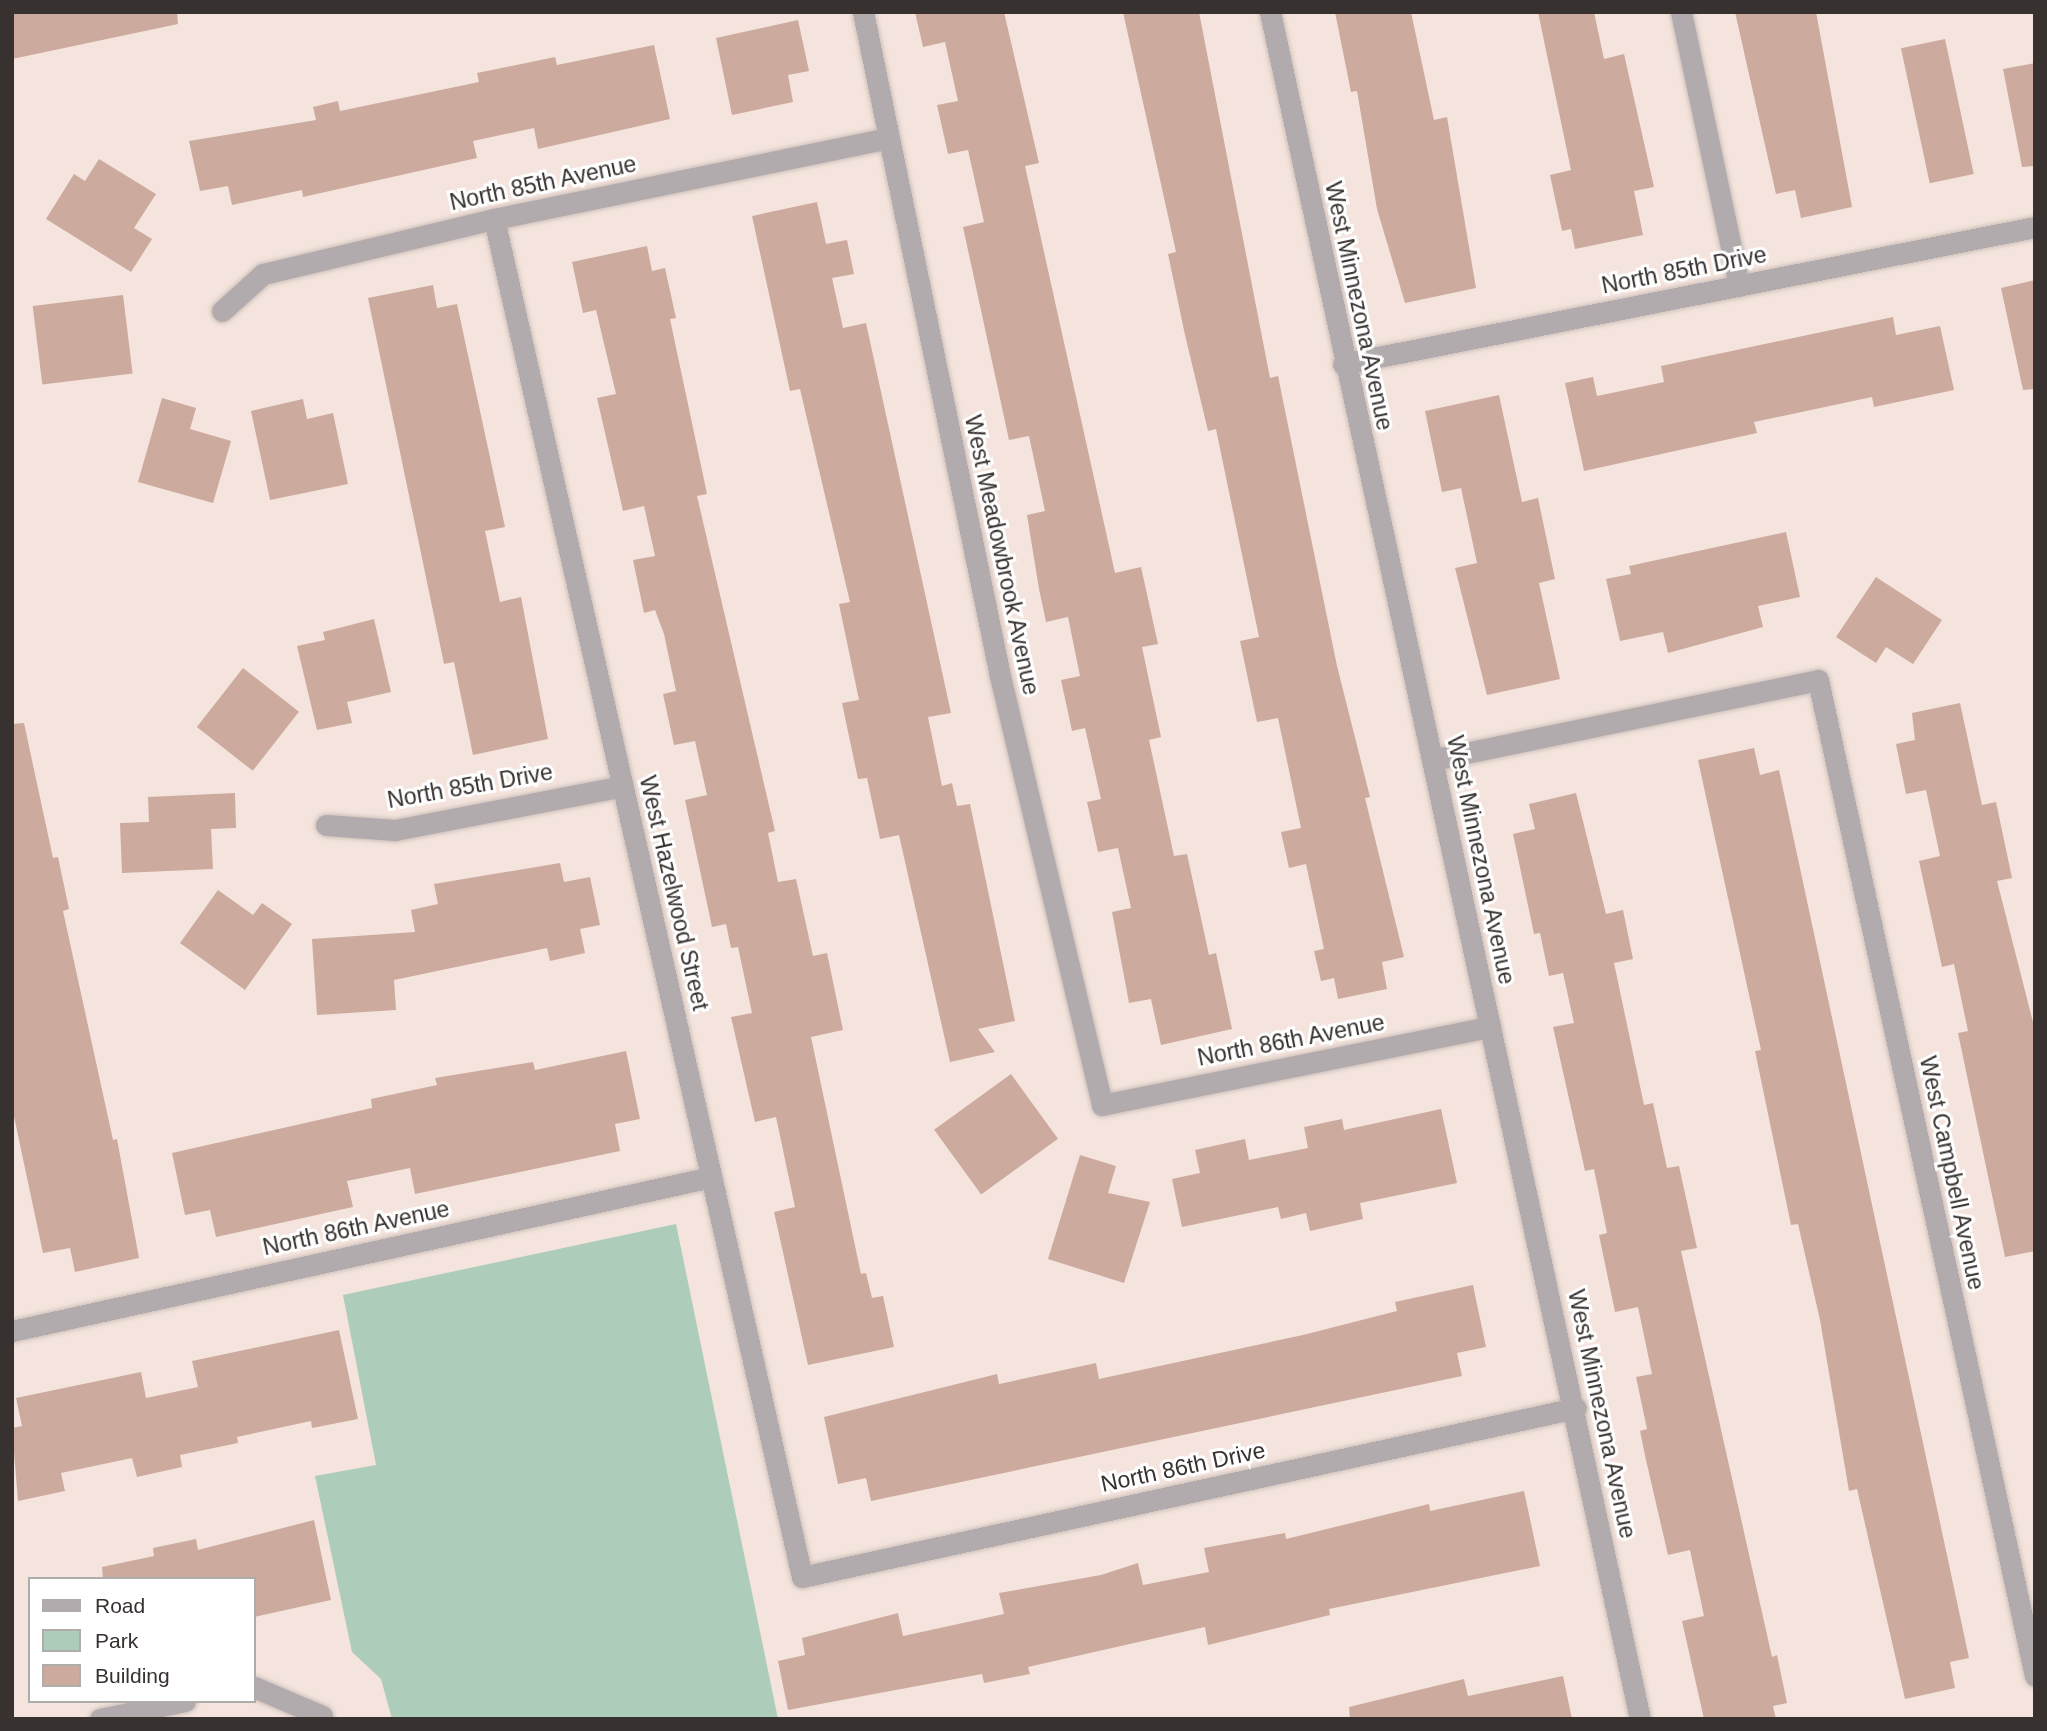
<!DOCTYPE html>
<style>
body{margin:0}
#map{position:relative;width:2047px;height:1731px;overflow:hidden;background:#f4e4dd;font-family:Arial,sans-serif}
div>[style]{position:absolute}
.green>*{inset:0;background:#adccb9}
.building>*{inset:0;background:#ccab9e;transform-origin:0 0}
.roads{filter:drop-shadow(0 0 2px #cec0ba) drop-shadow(0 0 2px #cec0ba)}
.minor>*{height:21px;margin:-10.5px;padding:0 10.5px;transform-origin:10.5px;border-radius:10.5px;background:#b2abad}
span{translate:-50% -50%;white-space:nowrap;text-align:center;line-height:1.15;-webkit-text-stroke:6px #fff;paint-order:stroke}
.street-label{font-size:23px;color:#37312f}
.frame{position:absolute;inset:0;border:14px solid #37312f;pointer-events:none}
.legend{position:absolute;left:28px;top:1577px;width:228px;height:126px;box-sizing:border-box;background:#fff;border:2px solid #afadac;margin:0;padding:9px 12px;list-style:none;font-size:21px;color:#37312f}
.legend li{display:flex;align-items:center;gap:14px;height:35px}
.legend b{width:35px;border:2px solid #afadac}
</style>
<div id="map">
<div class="green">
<i style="clip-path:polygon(676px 1224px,778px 1719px,392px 1719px,381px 1679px,352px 1652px,315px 1476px,376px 1465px,343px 1295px)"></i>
</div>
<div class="building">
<i style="clip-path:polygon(12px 12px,177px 12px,178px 24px,12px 59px)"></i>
<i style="clip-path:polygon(915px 12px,1004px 12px,1039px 163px,1025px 166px,1115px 573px,1141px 567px,1158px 644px,1142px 647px,1161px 737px,1149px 740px,1174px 856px,1187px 854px,1209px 955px,1216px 953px,1232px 1029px,1161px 1045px,1151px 999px,1129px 1003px,1112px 912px,1131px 908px,1118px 848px,1098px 852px,1087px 802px,1101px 799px,1085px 728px,1072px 731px,1061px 680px,1080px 676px,1068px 617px,1046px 622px,1039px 589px,1027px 515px,1045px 511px,1029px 436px,1009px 440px,963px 227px,984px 222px,968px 150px,948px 154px,937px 105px,958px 101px,945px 42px,923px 47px)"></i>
<i style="clip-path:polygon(1123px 12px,1199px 12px,1270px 378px,1278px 376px,1337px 666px,1370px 797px,1365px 798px,1404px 957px,1382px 962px,1387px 989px,1338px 999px,1334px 978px,1321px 981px,1314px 951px,1324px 949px,1306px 864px,1289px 868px,1281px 832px,1301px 828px,1278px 718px,1257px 722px,1240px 641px,1259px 637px,1216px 429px,1208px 431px,1185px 335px,1168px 254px,1176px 252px)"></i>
<i style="clip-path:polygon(1335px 12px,1411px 12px,1434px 120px,1447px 117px,1476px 288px,1405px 303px,1377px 209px,1357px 91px,1351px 92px)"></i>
<i style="clip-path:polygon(1538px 12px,1594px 12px,1604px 59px,1624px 54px,1654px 187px,1634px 191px,1643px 235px,1575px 249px,1571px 229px,1562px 231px,1550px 175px,1571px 170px)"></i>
<i style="clip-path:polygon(1735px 12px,1816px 12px,1852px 207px,1801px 218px,1795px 190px,1776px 194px)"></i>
<i style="clip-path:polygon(798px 20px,809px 71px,788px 75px,793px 102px,732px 115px,716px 38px)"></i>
<i style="left:1945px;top:39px;width:138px;height:45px;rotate:78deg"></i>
<i style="clip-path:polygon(654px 45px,670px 119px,538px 149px,534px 128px,473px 141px,477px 158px,303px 197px,302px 190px,232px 205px,228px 186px,200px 191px,189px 141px,316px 120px,313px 107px,338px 101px,340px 111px,479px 82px,477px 73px,555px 57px,557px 65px)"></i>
<i style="clip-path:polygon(2035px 63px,2035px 166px,2022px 167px,2003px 69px)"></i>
<i style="clip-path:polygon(99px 159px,156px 194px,134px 228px,152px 239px,131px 272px,46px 219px,74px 174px,85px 181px)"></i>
<i style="clip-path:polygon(817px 202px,826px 244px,847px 240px,854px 274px,832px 278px,843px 328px,866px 323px,951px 713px,928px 717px,942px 786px,952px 783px,957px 806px,970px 804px,1015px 1021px,978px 1029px,995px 1052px,950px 1062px,899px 835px,880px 839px,867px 778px,858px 779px,842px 703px,859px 700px,839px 604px,850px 602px,800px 389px,790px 391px,752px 216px)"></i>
<i style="clip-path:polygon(647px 246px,652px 271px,665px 268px,676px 318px,670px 319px,707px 494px,697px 496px,775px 831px,768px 833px,778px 882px,796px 879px,813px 956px,827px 953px,843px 1030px,811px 1037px,861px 1274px,866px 1273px,872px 1298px,883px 1296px,894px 1347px,808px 1365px,774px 1212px,795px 1207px,776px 1117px,755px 1122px,731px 1017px,752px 1013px,738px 947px,731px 948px,726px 924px,712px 927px,685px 800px,707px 795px,695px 741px,674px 745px,663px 694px,676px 691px,664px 634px,655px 610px,644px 613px,633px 560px,655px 556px,644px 506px,623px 511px,597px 398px,616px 394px,596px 310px,583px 313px,572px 262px)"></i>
<i style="clip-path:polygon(2035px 280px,2035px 389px,2023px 390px,2001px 288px)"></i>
<i style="clip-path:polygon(433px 285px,437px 308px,457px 304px,505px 527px,485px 531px,500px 602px,521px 597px,548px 739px,473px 755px,454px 662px,444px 664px,368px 298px)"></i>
<i style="left:123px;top:295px;width:79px;height:91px;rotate:83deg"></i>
<i style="clip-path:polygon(1893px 317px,1896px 335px,1940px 326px,1954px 390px,1874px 407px,1872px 397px,1754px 422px,1757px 433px,1584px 471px,1565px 383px,1593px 377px,1597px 396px,1664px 382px,1661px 366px)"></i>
<i style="clip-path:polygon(1499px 395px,1522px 502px,1538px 498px,1555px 579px,1539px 583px,1560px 679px,1487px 695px,1455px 568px,1477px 563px,1461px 488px,1442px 492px,1425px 411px)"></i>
<i style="clip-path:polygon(162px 398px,196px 408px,190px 429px,231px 441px,213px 503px,138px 482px)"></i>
<i style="clip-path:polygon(303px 399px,307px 419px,333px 413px,348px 484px,270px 500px,251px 411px)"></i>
<i style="clip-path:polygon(1786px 532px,1800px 597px,1758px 606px,1763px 627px,1668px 653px,1663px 632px,1620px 641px,1606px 579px,1631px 574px,1629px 566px)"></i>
<i style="clip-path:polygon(1876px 577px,1942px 620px,1913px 664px,1886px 647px,1876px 663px,1836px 637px)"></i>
<i style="clip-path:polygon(374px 619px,391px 692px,347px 702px,352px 723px,317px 730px,297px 646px,325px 640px,323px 632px)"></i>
<i style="left:243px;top:668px;width:71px;height:75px;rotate:38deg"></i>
<i style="clip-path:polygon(1960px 703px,1982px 805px,1996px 802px,2012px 878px,1997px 881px,2035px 1030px,2035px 1251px,2005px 1257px,1958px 1033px,1968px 1031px,1954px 964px,1942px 967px,1919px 861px,1940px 856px,1926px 790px,1906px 794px,1896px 744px,1915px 740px,1912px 713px)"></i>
<i style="clip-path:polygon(24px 723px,53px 858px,58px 857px,69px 909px,63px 911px,113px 1140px,117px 1139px,139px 1258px,75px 1272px,70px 1248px,43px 1253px,12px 1107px,12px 724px)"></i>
<i style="clip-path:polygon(1754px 748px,1760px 775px,1779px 770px,1969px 1658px,1950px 1662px,1955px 1688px,1905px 1699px,1857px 1489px,1849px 1491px,1820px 1320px,1798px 1224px,1791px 1225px,1755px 1051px,1761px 1050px,1698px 760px)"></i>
<i style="clip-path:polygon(235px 793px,236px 828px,211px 829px,213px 869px,122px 873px,120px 823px,149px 822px,148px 797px)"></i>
<i style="clip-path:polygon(1576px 793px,1606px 914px,1623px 910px,1633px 959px,1614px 963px,1644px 1105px,1653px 1103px,1667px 1168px,1679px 1166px,1697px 1248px,1681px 1251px,1772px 1657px,1777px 1655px,1787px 1703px,1773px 1706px,1776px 1719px,1704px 1719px,1682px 1621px,1704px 1616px,1690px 1550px,1668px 1555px,1646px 1460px,1640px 1431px,1647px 1429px,1636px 1377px,1652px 1374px,1638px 1307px,1615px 1312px,1599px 1235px,1607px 1233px,1594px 1169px,1585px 1171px,1553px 1027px,1574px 1023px,1563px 973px,1549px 976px,1540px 933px,1534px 934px,1513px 834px,1535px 829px,1529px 804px)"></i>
<i style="clip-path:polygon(560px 863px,564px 882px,590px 877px,600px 925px,580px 929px,585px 953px,550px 961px,547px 948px,394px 980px,396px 1010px,317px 1015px,312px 939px,415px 932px,411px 910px,438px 904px,434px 884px)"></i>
<i style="clip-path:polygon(218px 890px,253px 915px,262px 903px,292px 924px,245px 990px,180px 943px)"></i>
<i style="clip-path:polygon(626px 1051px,640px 1119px,615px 1124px,620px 1151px,415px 1194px,410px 1168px,347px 1181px,353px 1207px,216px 1237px,210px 1210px,185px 1215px,172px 1153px,372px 1108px,371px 1099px,437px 1085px,435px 1078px,533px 1062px,535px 1070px)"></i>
<i style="left:1011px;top:1074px;width:80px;height:95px;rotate:54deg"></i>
<i style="clip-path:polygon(1441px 1109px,1457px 1183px,1360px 1203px,1363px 1219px,1310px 1231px,1306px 1213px,1281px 1219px,1278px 1207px,1182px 1227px,1172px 1179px,1200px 1173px,1195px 1150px,1245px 1139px,1249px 1160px,1308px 1148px,1304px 1127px,1342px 1119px,1344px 1130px)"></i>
<i style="clip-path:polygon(1080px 1155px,1116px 1166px,1108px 1193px,1150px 1202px,1124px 1283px,1048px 1259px)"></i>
<i style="clip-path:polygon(1473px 1285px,1486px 1347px,1457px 1353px,1462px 1376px,871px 1501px,866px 1478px,838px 1484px,824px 1417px,997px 1374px,999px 1384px,1096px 1363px,1099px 1379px,1303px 1335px,1397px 1311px,1395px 1302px)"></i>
<i style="clip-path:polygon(339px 1330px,358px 1419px,312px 1428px,311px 1421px,237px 1437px,238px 1443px,180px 1455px,182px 1467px,137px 1477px,132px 1458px,61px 1473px,65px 1491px,18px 1501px,12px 1428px,22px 1426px,16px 1398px,141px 1372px,146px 1398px,198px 1387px,192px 1361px)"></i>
<i style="clip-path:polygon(1524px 1491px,1540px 1566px,1329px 1609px,1330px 1615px,1208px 1645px,1205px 1627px,1028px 1667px,1030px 1674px,984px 1683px,982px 1674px,788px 1710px,778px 1661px,805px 1655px,802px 1638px,898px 1613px,903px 1636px,1004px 1614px,999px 1593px,1101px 1575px,1138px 1563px,1143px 1585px,1209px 1572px,1204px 1548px,1285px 1533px,1286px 1539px,1429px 1504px,1430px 1511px)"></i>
<i style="clip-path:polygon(314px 1520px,331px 1600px,254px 1617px,254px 1579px,103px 1579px,102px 1567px,154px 1556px,153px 1548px,196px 1539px,198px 1550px)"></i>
<i style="clip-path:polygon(1563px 1676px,1572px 1719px,1350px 1719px,1349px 1707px,1464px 1679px,1468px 1696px)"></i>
</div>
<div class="roads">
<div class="minor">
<i style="left:863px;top:12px;width:678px;rotate:78.34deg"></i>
<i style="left:1000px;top:676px;width:441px;rotate:76.6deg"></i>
<i style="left:1102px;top:1105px;width:396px;rotate:-11.4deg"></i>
<i style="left:1270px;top:12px;width:1747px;rotate:77.77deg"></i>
<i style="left:1681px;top:12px;width:280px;rotate:78deg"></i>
<i style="left:494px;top:219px;width:1392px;rotate:77.22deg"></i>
<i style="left:802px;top:1577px;width:792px;rotate:-12.32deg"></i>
<i style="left:222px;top:311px;width:55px;rotate:-42.1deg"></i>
<i style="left:263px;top:274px;width:237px;rotate:-13.4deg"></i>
<i style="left:494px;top:219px;width:403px;rotate:-11.6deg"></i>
<i style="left:1343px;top:364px;width:705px;rotate:-11.2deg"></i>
<i style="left:1432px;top:760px;width:394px;rotate:-11.7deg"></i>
<i style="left:1818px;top:680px;width:1019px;rotate:77.71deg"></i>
<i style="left:326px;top:825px;width:69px;rotate:4.1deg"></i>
<i style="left:395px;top:830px;width:232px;rotate:-10.9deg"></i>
<i style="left:12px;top:1331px;width:716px;rotate:-12.42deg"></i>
<i style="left:254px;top:1687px;width:74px;rotate:23.1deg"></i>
<i style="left:100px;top:1719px;width:87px;rotate:-12deg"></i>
</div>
</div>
<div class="street-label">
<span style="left:543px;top:183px;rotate:-12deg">North 85th Avenue</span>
<span style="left:1684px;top:270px;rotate:-11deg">North 85th Drive</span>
<span style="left:1359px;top:306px;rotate:78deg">West Minnezona Avenue</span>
<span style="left:1002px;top:555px;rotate:78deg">West Meadowbrook Avenue</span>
<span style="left:470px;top:786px;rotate:-10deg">North 85th Drive</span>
<span style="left:1481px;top:860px;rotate:78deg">West Minnezona Avenue</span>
<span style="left:674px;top:893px;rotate:77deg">West Hazelwood Street</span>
<span style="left:1291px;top:1040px;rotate:-11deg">North 86th Avenue</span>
<span style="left:1952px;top:1173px;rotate:78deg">West Campbell Avenue</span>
<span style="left:356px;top:1228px;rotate:-12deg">North 86th Avenue</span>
<span style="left:1602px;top:1414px;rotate:78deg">West Minnezona Avenue</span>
<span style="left:1183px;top:1467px;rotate:-12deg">North 86th Drive</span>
</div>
<div class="frame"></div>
<ul class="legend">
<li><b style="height:9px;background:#b2abad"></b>Road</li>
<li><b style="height:19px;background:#adccb9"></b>Park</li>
<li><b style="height:19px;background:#ccab9e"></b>Building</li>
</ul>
</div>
